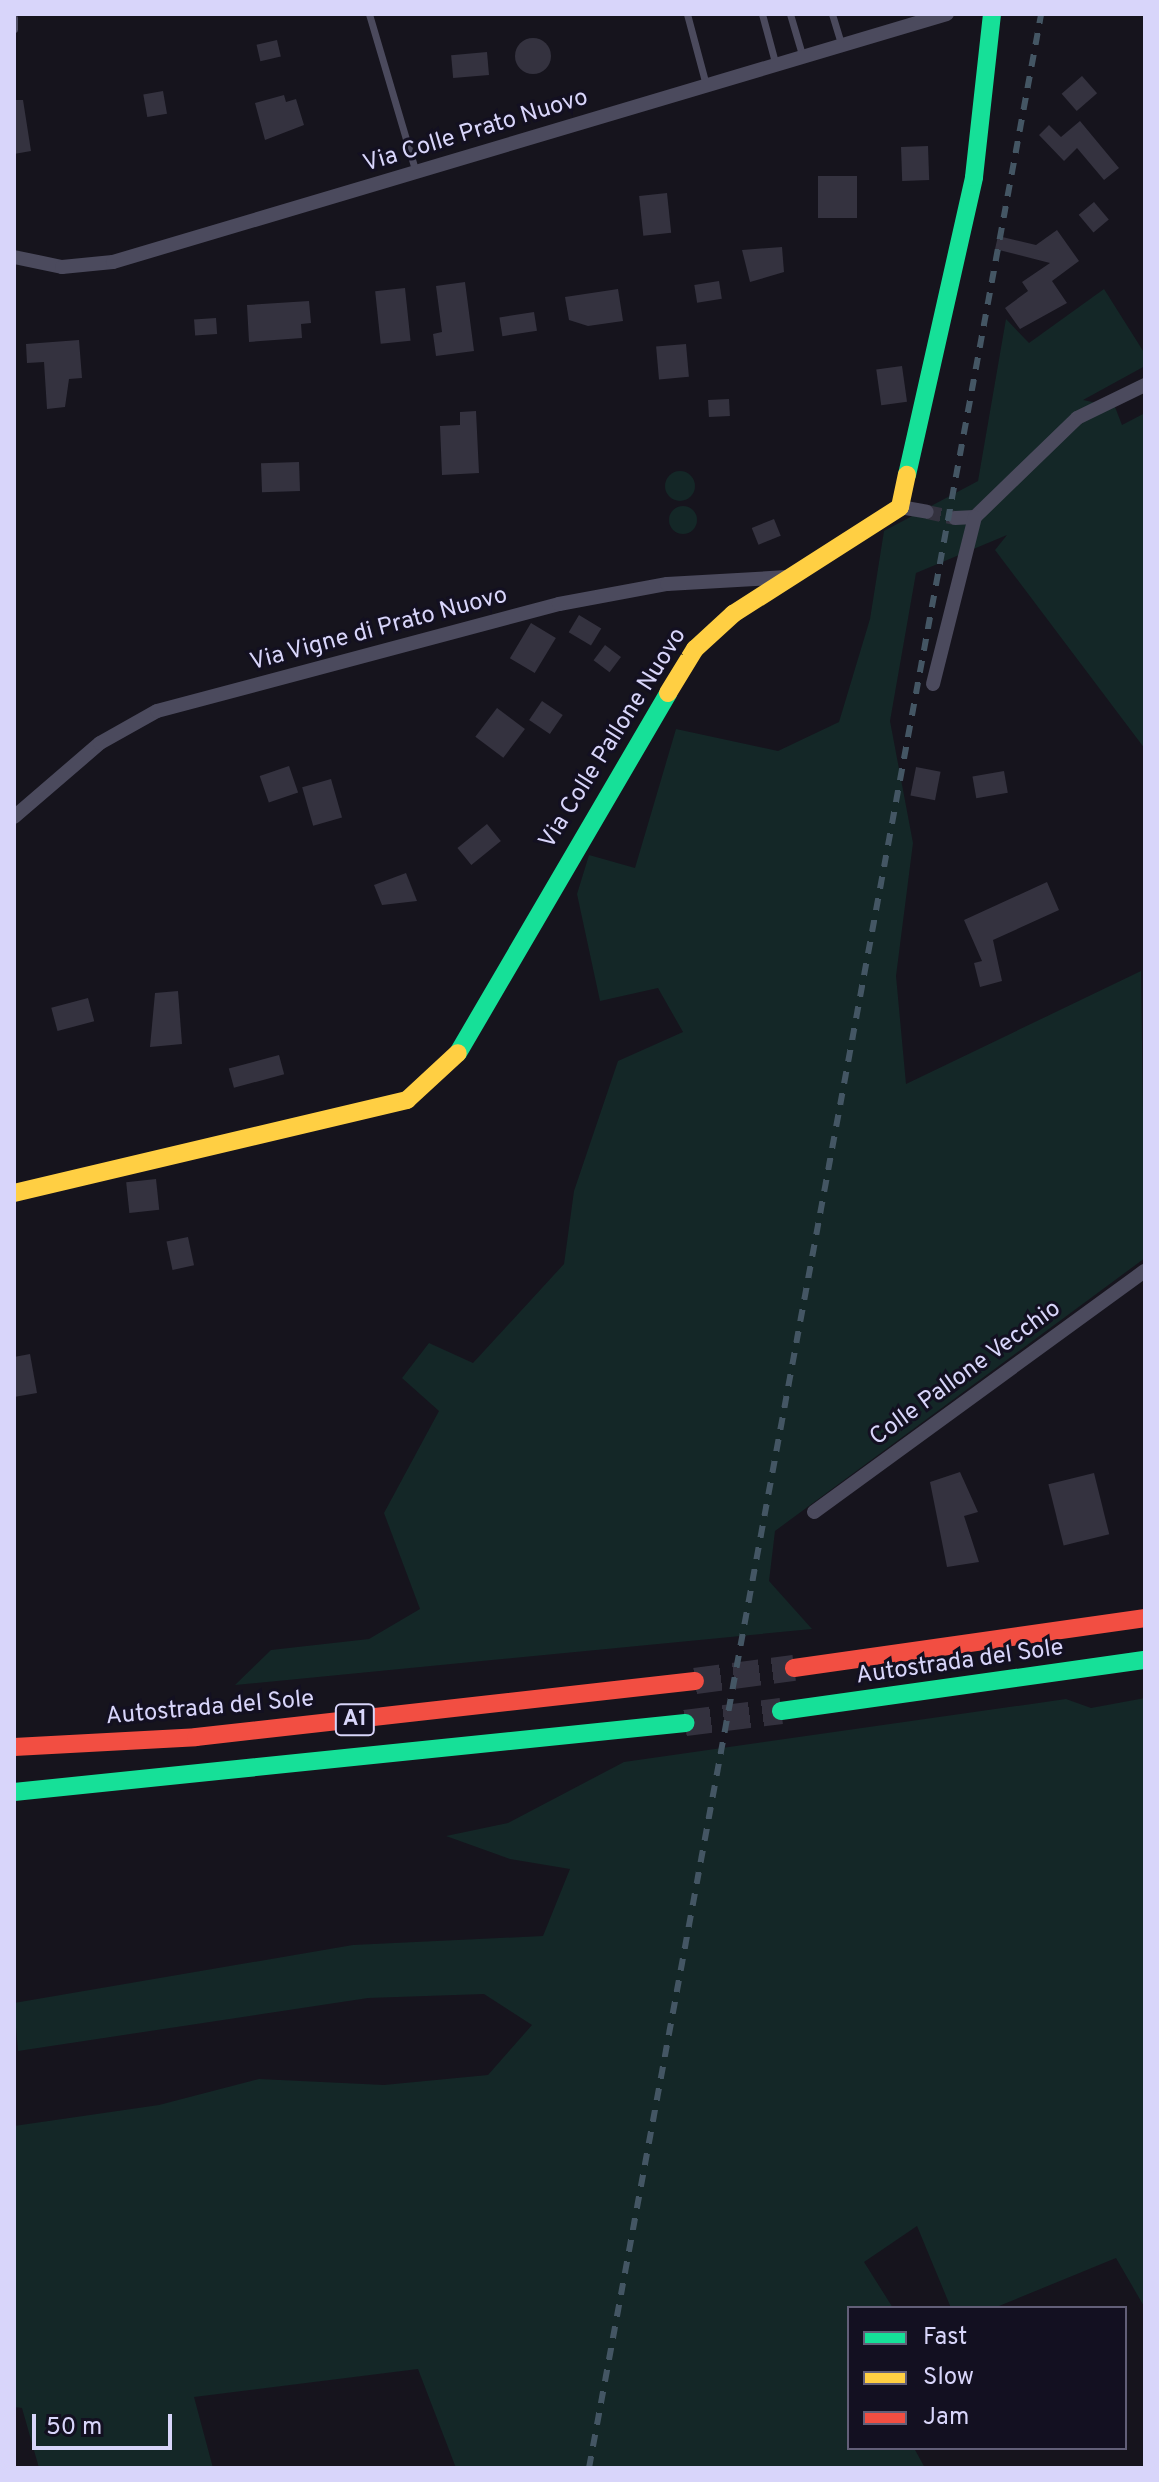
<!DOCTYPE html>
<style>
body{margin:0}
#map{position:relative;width:1159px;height:2482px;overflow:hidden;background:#16141d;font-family:Overpass,sans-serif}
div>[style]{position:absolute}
.green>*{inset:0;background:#142727}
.round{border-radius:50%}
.building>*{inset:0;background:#34323f;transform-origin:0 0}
.street-tunnel>*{height:14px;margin-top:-7px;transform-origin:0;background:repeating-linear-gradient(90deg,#33313e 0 14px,transparent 0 21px)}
.highway-tunnel>*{height:26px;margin-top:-13px;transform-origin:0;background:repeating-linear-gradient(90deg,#33313e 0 26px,transparent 0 39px)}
.lane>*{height:7px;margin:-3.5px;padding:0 3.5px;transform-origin:3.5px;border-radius:3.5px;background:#4b4a5d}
.street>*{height:14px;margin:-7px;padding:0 7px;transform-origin:7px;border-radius:7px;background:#4b4a5d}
.fast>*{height:18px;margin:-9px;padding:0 9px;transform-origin:9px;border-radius:9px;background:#16e098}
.slow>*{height:18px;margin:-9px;padding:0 9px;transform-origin:9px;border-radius:9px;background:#ffcf43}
.jam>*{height:18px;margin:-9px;padding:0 9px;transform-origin:9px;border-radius:9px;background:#f24e42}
.rail>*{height:6px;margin-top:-3px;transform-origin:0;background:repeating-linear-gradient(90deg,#445664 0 12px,transparent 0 22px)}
span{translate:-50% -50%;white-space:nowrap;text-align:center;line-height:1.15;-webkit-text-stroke:6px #131021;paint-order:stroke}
.shield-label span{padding:2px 6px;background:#131021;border:2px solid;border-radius:6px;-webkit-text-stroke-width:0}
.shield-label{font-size:22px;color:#d8d5fa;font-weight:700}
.street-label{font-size:24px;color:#d8d5fa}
.frame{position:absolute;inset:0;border:16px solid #d8d5fa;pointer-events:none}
.legend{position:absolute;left:847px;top:2306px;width:280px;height:144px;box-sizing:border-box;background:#131021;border:2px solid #625f78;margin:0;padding:10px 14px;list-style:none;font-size:24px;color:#d8d5fa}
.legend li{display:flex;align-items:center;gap:16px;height:40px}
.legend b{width:40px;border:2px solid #625f78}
.scale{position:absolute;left:32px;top:2414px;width:140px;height:36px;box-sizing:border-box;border:4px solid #d8d5fa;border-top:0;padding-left:10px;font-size:24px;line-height:28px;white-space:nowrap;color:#d8d5fa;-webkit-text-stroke:6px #131021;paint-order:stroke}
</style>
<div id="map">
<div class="green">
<i style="clip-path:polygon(1104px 289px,1145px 354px,1145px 366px,1083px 400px,1115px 407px,1122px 425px,1145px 413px,1145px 749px,995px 550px,1007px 535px,916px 573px,890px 721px,913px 843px,896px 976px,906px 1084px,1141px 971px,1145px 1258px,775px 1531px,769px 1581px,812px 1629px,235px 1685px,271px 1650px,369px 1639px,420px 1609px,384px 1513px,439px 1411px,402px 1378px,429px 1343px,473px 1363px,564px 1264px,574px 1191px,618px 1061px,683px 1032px,658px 988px,600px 1001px,577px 894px,589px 855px,635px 868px,676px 729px,778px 751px,839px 722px,870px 619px,884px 531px,978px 481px,1006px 319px,1029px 343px)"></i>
<i class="round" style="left:665px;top:471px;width:30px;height:30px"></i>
<i class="round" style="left:669px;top:506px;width:28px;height:28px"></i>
<i style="clip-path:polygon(1145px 1698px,1145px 2308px,1116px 2258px,994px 2308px,951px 2308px,917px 2226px,864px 2262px,893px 2308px,849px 2308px,849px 2448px,914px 2448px,925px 2468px,456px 2468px,418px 2369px,194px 2397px,213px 2468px,39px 2468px,22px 2408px,14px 2407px,14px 2126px,159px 2105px,259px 2079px,384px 2085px,488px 2075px,532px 2025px,484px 1994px,368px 1998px,18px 2051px,14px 2003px,353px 1945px,543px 1936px,570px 1869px,510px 1859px,446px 1836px,508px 1823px,624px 1762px,1066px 1699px,1091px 1708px)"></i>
</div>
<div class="building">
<i class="round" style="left:515px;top:38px;width:36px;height:36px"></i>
<i style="left:277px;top:40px;width:17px;height:21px;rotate:77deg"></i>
<i style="left:487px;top:52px;width:23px;height:36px;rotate:85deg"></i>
<i style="left:1082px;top:76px;width:23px;height:27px;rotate:49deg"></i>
<i style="left:163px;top:91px;width:23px;height:20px;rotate:80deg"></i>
<i style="clip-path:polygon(284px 95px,286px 102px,296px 99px,304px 125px,265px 140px,255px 103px)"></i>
<i style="clip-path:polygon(14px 100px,23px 100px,31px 151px,14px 154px)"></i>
<i style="clip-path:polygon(1080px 121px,1119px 168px,1104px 180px,1077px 148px,1064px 161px,1039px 135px,1049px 125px,1061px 137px)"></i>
<i style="left:928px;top:146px;width:34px;height:27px;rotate:88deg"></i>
<i style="left:818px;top:176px;width:39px;height:42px"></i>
<i style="left:667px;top:193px;width:40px;height:28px;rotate:84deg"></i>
<i style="left:1094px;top:202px;width:23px;height:20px;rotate:50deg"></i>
<i style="clip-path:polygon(1057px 230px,1079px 261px,1052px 281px,1067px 303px,1020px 329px,1005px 308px,1028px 291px,1022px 282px,1050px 263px,995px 249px,998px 236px,1036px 245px)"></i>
<i style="clip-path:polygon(782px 247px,784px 272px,750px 282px,742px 250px)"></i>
<i style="left:719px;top:281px;width:18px;height:25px;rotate:81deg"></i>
<i style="clip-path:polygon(465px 282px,474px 351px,436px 356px,433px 334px,442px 332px,436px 286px)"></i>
<i style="left:405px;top:288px;width:53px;height:30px;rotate:84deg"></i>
<i style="clip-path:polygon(618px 289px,623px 321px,588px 326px,569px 320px,565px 297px)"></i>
<i style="clip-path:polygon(309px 301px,311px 323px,301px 324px,302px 338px,249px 342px,247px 305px)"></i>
<i style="left:534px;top:312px;width:19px;height:35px;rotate:81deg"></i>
<i style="left:216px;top:318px;width:16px;height:22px;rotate:86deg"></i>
<i style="clip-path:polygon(79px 340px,82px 378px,69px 379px,65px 407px,47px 409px,44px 362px,27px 363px,26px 344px)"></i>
<i style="left:686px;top:344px;width:33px;height:30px;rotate:85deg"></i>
<i style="left:902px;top:366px;width:36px;height:26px;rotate:82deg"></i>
<i style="left:729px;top:399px;width:17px;height:21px;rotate:87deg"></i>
<i style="clip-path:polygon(476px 411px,479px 473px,442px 475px,440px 426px,460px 425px,460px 412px)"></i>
<i style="left:299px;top:462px;width:29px;height:38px;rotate:88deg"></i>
<i style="left:774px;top:519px;width:18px;height:24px;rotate:68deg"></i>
<i style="left:579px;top:615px;width:26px;height:20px;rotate:31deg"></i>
<i style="left:531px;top:623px;width:29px;height:41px;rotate:31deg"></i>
<i style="left:605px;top:645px;width:20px;height:19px;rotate:37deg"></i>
<i style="left:542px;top:701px;width:25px;height:23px;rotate:34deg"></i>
<i style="left:497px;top:708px;width:35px;height:36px;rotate:37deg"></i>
<i style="left:289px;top:766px;width:28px;height:31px;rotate:71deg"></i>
<i style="left:916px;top:767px;width:25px;height:29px;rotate:11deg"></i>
<i style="left:1004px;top:771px;width:22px;height:32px;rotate:80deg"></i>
<i style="left:331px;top:779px;width:40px;height:30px;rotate:74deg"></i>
<i style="left:487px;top:824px;width:22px;height:38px;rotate:51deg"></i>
<i style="clip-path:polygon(406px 873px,417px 901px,382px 905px,374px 885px)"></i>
<i style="clip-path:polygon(1047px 882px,1059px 910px,993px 940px,1002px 981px,980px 987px,974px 963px,982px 961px,964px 920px)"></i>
<i style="clip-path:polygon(178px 991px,182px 1044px,150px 1047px,155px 993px)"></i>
<i style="left:88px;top:998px;width:24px;height:38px;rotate:75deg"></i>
<i style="left:279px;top:1055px;width:20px;height:52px;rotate:75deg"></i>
<i style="left:156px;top:1179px;width:31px;height:30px;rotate:84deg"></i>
<i style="left:188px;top:1237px;width:29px;height:22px;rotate:78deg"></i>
<i style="clip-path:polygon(30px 1354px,37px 1393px,14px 1397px,14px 1357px)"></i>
<i style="clip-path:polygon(960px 1472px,978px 1512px,964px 1516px,979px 1562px,947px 1567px,930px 1482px)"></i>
<i style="left:1094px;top:1473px;width:63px;height:47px;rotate:76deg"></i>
</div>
<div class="street-tunnel">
<i style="left:927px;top:512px;width:29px;rotate:12deg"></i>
</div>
<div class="highway-tunnel">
<i style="left:695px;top:1681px;width:100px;rotate:-7.5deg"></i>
<i style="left:685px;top:1723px;width:97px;rotate:-7.1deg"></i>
</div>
<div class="lane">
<i style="left:369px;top:14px;width:166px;rotate:73.5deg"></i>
<i style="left:687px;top:14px;width:73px;rotate:75deg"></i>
<i style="left:762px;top:14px;width:54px;rotate:74.9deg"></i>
<i style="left:790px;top:14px;width:46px;rotate:73.5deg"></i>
<i style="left:832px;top:14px;width:34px;rotate:73deg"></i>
<i style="left:14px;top:18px;width:11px;rotate:90deg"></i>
</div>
<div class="street">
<i style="left:14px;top:257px;width:49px;rotate:11.8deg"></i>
<i style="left:62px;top:267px;width:51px;rotate:-5.6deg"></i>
<i style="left:113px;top:262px;width:870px;rotate:-16.56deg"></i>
<i style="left:900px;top:507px;width:27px;rotate:10deg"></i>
<i style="left:955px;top:518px;width:20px;rotate:-3deg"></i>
<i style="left:975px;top:517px;width:142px;rotate:-44.1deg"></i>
<i style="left:1077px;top:418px;width:76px;rotate:-25.9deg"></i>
<i style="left:933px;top:684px;width:172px;rotate:-75.9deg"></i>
<i style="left:14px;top:817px;width:113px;rotate:-40.7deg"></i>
<i style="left:100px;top:743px;width:65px;rotate:-29.3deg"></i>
<i style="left:157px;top:711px;width:416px;rotate:-14.9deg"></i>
<i style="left:559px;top:604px;width:110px;rotate:-10.5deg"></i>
<i style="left:667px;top:584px;width:120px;rotate:-3.3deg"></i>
<i style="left:814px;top:1512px;width:409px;rotate:-36.1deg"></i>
</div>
<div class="fast">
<i style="left:907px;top:475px;width:305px;rotate:-77.3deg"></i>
<i style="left:974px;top:177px;width:164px;rotate:-83.7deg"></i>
<i style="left:458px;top:1053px;width:417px;rotate:-59.7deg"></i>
<i style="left:781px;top:1711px;width:368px;rotate:-8deg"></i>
<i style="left:14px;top:1792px;width:675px;rotate:-5.87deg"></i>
</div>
<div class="slow">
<i style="left:668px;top:693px;width:52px;rotate:-58.5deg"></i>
<i style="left:695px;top:649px;width:52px;rotate:-42.6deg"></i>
<i style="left:733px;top:614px;width:198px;rotate:-32.6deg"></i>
<i style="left:900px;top:507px;width:33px;rotate:-78deg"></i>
<i style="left:14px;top:1193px;width:404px;rotate:-13.3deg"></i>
<i style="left:407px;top:1100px;width:69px;rotate:-42.7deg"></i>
</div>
<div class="jam">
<i style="left:794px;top:1668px;width:355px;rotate:-8.1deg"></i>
<i style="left:14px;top:1747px;width:182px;rotate:-3.1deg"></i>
<i style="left:196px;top:1737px;width:502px;rotate:-6.4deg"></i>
</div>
<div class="rail">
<i style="left:589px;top:2468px;width:2495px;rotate:-79.56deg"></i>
</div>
<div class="shield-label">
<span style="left:355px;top:1720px">A1</span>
</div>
<div class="street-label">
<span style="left:476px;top:132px;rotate:-17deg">Via Colle Prato Nuovo</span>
<span style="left:379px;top:630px;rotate:-15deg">Via Vigne di Prato Nuovo</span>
<span style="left:614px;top:739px;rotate:-58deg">Via Colle Pallone Nuovo</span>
<span style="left:966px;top:1374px;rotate:-36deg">Colle Pallone Vecchio</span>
<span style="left:960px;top:1663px;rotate:-8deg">Autostrada del Sole</span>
<span style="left:210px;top:1709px;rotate:-5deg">Autostrada del Sole</span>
</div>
<div class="frame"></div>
<ul class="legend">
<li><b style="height:10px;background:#16e098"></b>Fast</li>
<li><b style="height:10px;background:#ffcf43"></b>Slow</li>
<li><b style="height:10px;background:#f24e42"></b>Jam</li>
</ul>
<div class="scale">50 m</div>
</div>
